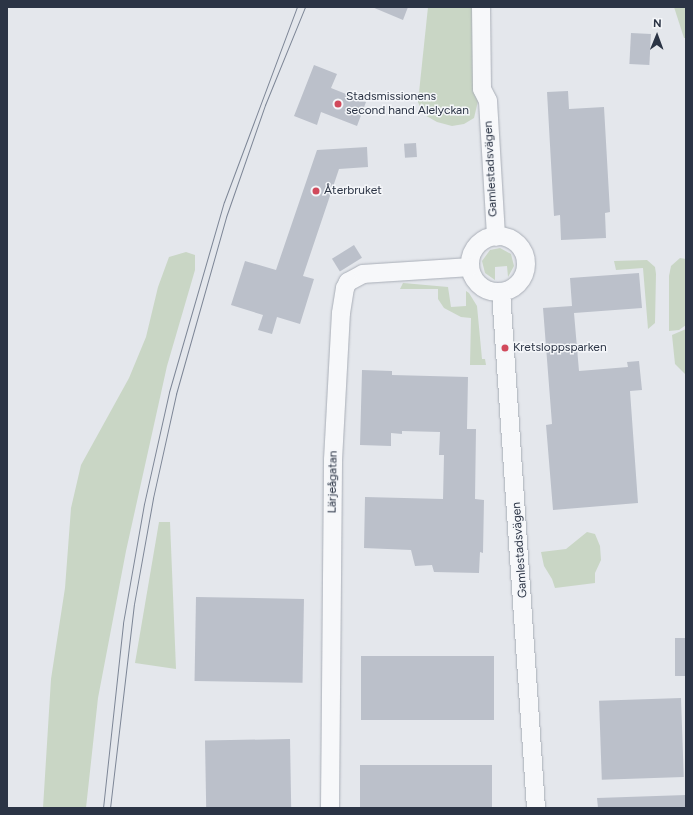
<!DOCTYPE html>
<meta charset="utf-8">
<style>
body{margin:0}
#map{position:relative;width:693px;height:815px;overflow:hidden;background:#e4e7ec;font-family:Figtree,sans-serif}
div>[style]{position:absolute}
.green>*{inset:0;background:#c9d6c5}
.building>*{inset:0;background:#bbc0ca;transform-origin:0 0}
.roads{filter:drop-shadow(0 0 1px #a9aeb7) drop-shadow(0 0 1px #a9aeb7)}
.minor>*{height:18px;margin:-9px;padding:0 9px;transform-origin:9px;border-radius:9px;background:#f7f8fa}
.minor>.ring{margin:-9px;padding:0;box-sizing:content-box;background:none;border:18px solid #f7f8fa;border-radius:50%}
.tram>*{height:1px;margin:-0.5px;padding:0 0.5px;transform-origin:0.5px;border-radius:0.5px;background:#7d8696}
.dots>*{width:11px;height:11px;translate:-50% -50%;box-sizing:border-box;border:2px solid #f4f6f9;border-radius:50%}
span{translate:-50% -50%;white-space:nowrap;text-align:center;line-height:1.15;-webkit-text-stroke:3px #f4f6f9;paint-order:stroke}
.poi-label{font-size:12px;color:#2b3445}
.left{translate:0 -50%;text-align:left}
.street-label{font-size:12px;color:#2b3445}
.frame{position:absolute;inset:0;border:8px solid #2b3445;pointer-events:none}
.north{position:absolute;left:637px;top:16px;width:40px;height:40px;-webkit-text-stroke:3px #f4f6f9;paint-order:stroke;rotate:1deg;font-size:11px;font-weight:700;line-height:16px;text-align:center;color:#2b3445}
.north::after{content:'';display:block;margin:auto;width:14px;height:18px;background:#2b3445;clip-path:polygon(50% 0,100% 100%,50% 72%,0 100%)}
</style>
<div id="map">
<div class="green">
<i style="clip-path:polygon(428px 7px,476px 7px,478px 101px,474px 118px,464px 124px,452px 126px,437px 122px,423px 114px,418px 102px)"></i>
<i style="clip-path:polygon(674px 7px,686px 7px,686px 38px,684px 38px)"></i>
<i style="clip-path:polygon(500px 248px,511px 254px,514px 266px,508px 277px,507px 266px,495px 267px,495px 280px,485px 273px,482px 261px,490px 250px)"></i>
<i style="clip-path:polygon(186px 252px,195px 255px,195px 270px,167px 366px,126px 551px,98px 698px,86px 808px,43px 808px,51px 679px,65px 588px,71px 508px,81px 465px,129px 378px,146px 337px,158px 287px,169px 257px)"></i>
<i style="clip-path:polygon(680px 258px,686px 259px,686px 325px,679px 330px,669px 331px,669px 276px,671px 266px)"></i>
<i style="clip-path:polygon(647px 260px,655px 267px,656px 274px,655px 323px,648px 329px,643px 268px,616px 270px,614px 261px)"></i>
<i style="clip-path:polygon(403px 283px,448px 287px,451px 307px,466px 306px,466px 291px,469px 293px,477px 306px,482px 359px,485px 359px,486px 365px,470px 365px,471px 318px,461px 317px,444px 308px,438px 299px,438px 289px,400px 289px)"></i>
<i style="clip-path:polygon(686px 329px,686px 375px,675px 364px,672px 335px)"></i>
<i style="clip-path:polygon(159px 522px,170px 522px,176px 669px,135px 663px)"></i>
<i style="clip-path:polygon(587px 532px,595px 534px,600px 546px,601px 560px,595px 573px,595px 583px,555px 588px,552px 579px,544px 566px,541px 552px,566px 549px)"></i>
</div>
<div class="building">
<i style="clip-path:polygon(372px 7px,408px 7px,403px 20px)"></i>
<i style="left:631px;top:33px;width:20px;height:31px;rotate:3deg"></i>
<i style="clip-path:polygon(314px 65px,337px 74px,331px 88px,366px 102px,357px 126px,321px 112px,317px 125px,294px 116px)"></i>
<i style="clip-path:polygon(568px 91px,569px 109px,604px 107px,610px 212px,605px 213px,606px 238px,561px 240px,560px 215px,554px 216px,547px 92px)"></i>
<i style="left:416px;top:143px;width:14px;height:12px;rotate:86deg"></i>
<i style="clip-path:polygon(367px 147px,368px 167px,339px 169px,303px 276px,314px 279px,300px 324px,277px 317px,272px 334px,258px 330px,263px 315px,231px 305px,245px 261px,276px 270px,317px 150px)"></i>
<i style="left:354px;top:245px;width:15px;height:26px;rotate:58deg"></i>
<i style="clip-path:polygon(639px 273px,642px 308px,574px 313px,579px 371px,628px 367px,627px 362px,639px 361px,642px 390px,630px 391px,638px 503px,553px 510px,546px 425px,552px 424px,543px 308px,572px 306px,570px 278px)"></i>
<i style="clip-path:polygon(362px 370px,392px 371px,392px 375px,468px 377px,467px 429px,476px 429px,475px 499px,484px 500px,483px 553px,480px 552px,479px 573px,434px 572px,432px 565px,415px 566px,411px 550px,364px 548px,365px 497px,443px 499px,444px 455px,439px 455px,440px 432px,402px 431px,402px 434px,391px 433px,391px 446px,360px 445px)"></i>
<i style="left:196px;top:597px;width:108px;height:84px;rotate:1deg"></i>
<i style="left:675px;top:638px;width:11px;height:38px"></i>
<i style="left:361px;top:656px;width:133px;height:64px"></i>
<i style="left:681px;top:698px;width:79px;height:82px;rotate:88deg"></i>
<i style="left:290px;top:739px;width:69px;height:85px;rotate:89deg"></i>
<i style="left:492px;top:765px;width:43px;height:132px;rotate:90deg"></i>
<i style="clip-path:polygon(686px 795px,686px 808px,598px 808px,597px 798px)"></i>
</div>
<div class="roads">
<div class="minor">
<i style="left:481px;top:7px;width:82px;rotate:89.3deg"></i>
<i style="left:482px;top:89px;width:13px;rotate:63deg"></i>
<i style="left:488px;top:101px;width:136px;rotate:86.6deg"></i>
<i class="ring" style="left:470px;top:236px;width:38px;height:38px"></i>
<i style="left:501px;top:292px;width:517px;rotate:86.12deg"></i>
<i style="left:330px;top:808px;width:348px;rotate:-89.5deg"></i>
<i style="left:333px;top:460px;width:147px;rotate:-86.9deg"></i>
<i style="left:341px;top:313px;width:25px;rotate:-81deg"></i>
<i style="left:345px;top:288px;width:7px;rotate:-63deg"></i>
<i style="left:348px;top:282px;width:17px;rotate:-28deg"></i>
<i style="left:363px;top:274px;width:107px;rotate:-3.7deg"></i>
</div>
</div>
<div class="tram">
<i style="left:103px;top:808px;width:186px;rotate:-83.8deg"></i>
<i style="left:123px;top:623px;width:121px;rotate:-80deg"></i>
<i style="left:144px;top:504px;width:115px;rotate:-77.4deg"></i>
<i style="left:169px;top:392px;width:198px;rotate:-73.9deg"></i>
<i style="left:224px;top:202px;width:208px;rotate:-69.5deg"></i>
<i style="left:110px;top:808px;width:205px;rotate:-83.3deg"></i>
<i style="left:134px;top:604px;width:108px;rotate:-79.8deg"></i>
<i style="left:153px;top:498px;width:107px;rotate:-77.5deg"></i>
<i style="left:176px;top:394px;width:184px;rotate:-74.2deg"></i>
<i style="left:226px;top:217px;width:119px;rotate:-70.8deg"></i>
<i style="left:265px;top:105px;width:106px;rotate:-67.8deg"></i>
</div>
<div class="dots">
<i style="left:338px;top:104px;background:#d1495b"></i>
<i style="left:316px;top:191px;background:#d1495b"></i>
<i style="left:505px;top:348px;background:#d1495b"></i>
</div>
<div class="poi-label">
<span class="left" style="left:346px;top:104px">Stadsmissionens<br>second hand Alelyckan</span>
<span class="left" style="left:324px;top:191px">Återbruket</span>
<span class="left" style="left:513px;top:348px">Kretsloppsparken</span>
</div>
<div class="street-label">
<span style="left:491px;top:169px;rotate:-93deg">Gamlestadsvägen</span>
<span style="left:333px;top:482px;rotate:-89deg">Lärjeågatan</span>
<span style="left:520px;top:550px;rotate:-94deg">Gamlestadsvägen</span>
</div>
<div class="frame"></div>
<div class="north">N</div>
</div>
